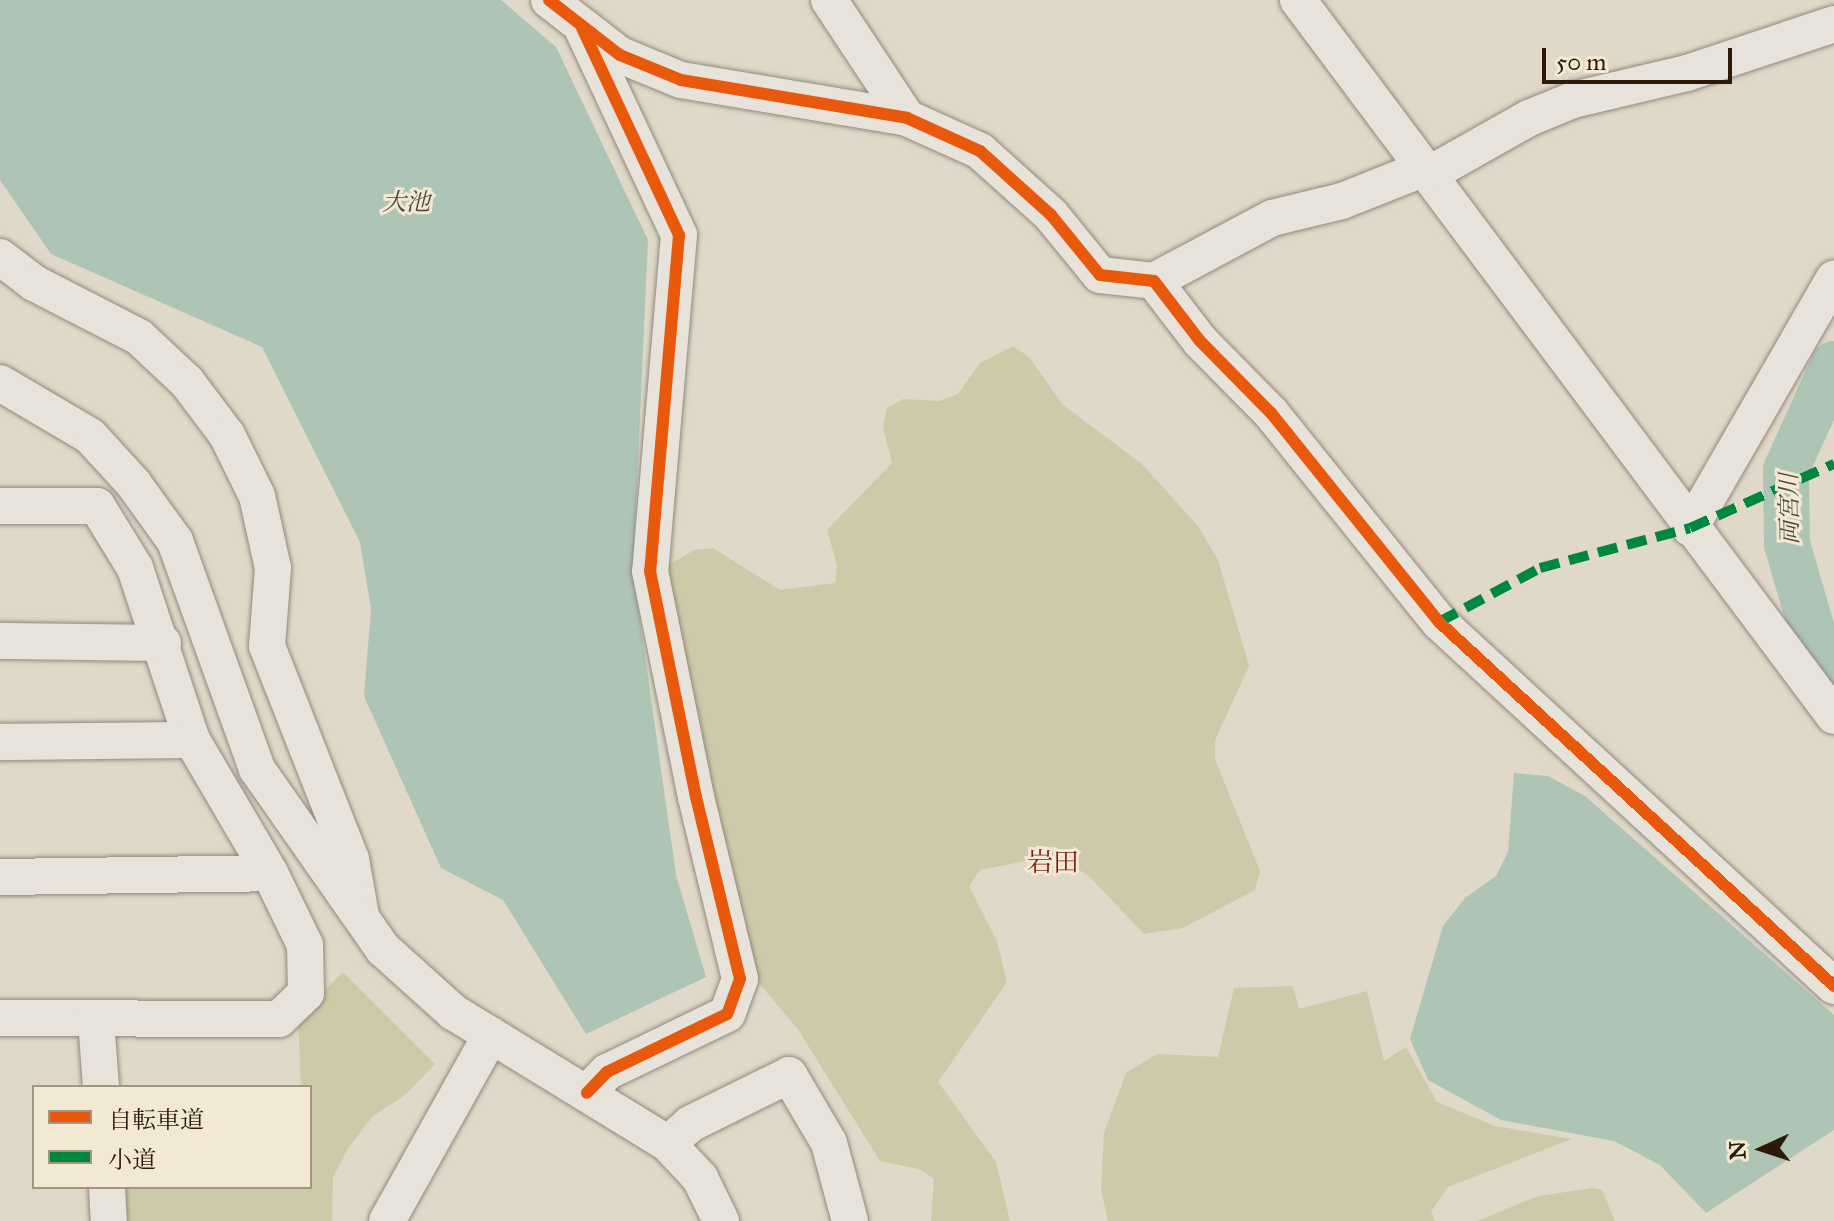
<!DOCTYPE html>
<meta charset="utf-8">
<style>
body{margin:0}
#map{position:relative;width:1834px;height:1221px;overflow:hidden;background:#e0d8c8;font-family:"IM FELL Great Primer","Noto Serif JP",serif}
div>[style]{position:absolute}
.green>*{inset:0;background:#cccaa8}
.water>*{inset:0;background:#aec4b5}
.river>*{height:46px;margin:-23px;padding:0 23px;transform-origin:23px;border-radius:23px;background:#aec4b5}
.roads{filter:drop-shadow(0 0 2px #90897e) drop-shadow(0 0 2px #90897e)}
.minor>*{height:36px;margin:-18px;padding:0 18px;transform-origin:18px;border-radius:18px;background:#e7e3db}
.quiet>*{height:10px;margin-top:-5px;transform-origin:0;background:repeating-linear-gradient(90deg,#00873e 0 20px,transparent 0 30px)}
.cycleway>*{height:12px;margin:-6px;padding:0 6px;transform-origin:6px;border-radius:6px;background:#e8590c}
span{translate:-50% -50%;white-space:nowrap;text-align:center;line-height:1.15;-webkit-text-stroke:6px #f2e8d4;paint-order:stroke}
.water-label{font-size:24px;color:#4c4b3a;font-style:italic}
.quarter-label{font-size:26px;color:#7a1f14}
.legend{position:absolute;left:32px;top:1085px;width:280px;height:104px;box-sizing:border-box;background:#f2e8d4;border:2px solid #a29682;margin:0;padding:10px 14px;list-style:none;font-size:24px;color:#2b1a08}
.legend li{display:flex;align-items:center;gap:16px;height:40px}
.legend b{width:40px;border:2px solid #a29682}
.north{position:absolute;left:1722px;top:1109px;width:80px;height:80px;-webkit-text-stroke:6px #f2e8d4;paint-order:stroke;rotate:267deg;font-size:22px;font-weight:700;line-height:32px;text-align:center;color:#2b1a08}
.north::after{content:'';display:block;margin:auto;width:28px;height:36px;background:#2b1a08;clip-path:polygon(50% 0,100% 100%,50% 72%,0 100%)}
.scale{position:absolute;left:1542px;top:48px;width:190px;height:36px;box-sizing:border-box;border:4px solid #2b1a08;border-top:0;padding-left:10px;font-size:24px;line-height:28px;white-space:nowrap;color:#2b1a08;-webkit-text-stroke:6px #f2e8d4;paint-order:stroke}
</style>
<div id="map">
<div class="green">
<i style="clip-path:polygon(1013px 346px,1029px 357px,1063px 405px,1142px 464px,1198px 526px,1218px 560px,1249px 666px,1215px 740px,1215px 759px,1260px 871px,1255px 890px,1183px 928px,1144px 934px,1090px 877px,1056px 855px,980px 870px,969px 886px,997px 941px,1007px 982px,938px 1082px,996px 1162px,1010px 1221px,931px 1221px,934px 1179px,919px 1169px,880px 1161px,797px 1028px,746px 968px,662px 569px,694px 550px,713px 548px,780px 590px,835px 583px,837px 565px,827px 530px,892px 463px,883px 428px,887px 408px,903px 399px,940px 401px,958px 394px,980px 363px)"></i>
<i style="clip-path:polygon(343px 972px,435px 1064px,406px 1094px,372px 1117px,347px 1150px,333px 1177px,332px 1221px,118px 1221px,117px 1187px,310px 1187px,310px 1087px,301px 1087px,298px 1016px)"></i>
<i style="clip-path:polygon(1293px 986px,1299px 1009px,1367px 991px,1384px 1061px,1406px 1047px,1437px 1102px,1495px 1126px,1572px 1139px,1448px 1187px,1431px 1212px,1435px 1221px,1108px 1221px,1101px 1189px,1104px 1133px,1126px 1073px,1157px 1054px,1218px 1057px,1234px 988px)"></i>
<i style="clip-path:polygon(1593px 1188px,1602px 1190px,1615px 1221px,1477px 1221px,1538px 1196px)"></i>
</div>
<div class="water">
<i style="clip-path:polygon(0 0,501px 0,556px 47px,648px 240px,633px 571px,676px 875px,706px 977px,586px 1034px,503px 900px,441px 868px,364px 696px,371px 609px,360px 542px,262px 347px,51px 254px,0 180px)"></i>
<i style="clip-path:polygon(1514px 773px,1548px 776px,1585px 796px,1834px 1015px,1834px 1130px,1706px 1213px,1660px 1165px,1614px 1141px,1501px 1120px,1428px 1080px,1410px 1039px,1443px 926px,1465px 898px,1496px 876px,1508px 852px)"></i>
</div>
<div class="river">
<i style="left:1834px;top:364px;width:116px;rotate:114.4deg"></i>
<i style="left:1786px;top:470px;width:74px;rotate:89.2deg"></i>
<i style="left:1787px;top:544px;width:169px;rotate:73.8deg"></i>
</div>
<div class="roads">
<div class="minor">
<i style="left:549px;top:0;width:90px;rotate:37.8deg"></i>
<i style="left:620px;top:55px;width:66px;rotate:22.3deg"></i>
<i style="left:681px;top:80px;width:229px;rotate:9.5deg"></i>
<i style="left:907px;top:118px;width:80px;rotate:24.3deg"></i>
<i style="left:980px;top:151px;width:96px;rotate:42deg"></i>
<i style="left:1051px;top:215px;width:77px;rotate:50.8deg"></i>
<i style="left:1100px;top:275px;width:54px;rotate:6.3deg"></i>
<i style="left:1154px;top:281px;width:76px;rotate:52.5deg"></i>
<i style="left:1200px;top:341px;width:101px;rotate:45.4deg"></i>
<i style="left:1271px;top:413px;width:268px;rotate:51.2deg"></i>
<i style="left:1439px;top:622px;width:537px;rotate:42.66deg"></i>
<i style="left:829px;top:0;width:141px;rotate:56.5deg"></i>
<i style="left:1298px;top:0;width:894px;rotate:53.18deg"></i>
<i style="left:583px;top:30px;width:226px;rotate:64.9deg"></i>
<i style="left:679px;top:235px;width:337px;rotate:94.9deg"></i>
<i style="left:650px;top:571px;width:231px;rotate:78.5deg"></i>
<i style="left:696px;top:797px;width:187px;rotate:76.4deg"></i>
<i style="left:740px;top:979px;width:37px;rotate:110deg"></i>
<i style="left:727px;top:1014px;width:133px;rotate:154.2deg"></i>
<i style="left:607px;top:1072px;width:29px;rotate:134deg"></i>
<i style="left:1428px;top:175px;width:116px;rotate:-29.4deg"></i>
<i style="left:1529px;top:118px;width:48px;rotate:-22.2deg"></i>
<i style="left:1573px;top:100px;width:117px;rotate:-13.3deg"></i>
<i style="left:1687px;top:73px;width:155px;rotate:-18.4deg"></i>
<i style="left:0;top:257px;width:43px;rotate:37.4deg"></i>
<i style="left:34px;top:283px;width:118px;rotate:27.2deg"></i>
<i style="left:139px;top:337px;width:66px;rotate:43.2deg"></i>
<i style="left:187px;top:382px;width:66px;rotate:53deg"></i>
<i style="left:227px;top:435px;width:68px;rotate:63.8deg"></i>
<i style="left:257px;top:496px;width:74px;rotate:77.5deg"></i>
<i style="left:273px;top:568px;width:78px;rotate:94.4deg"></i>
<i style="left:267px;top:646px;width:229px;rotate:68.5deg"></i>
<i style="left:351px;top:859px;width:58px;rotate:80deg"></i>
<i style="left:1154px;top:281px;width:134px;rotate:-28.1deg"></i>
<i style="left:1272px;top:218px;width:72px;rotate:-13.7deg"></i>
<i style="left:1342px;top:201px;width:87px;rotate:-21.6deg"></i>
<i style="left:0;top:383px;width:104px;rotate:30.5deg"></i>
<i style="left:90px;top:436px;width:64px;rotate:47.5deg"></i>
<i style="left:133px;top:483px;width:72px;rotate:54.1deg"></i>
<i style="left:175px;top:541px;width:242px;rotate:70.2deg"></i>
<i style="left:257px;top:769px;width:220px;rotate:55deg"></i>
<i style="left:383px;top:949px;width:94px;rotate:42deg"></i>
<i style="left:453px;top:1012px;width:252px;rotate:31.5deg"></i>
<i style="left:668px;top:1144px;width:47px;rotate:46.7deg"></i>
<i style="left:700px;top:1178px;width:48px;rotate:64deg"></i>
<i style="left:0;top:506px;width:97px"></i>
<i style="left:97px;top:506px;width:73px;rotate:58.5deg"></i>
<i style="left:135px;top:568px;width:181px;rotate:71.7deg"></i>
<i style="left:192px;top:740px;width:154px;rotate:59.6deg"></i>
<i style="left:270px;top:873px;width:80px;rotate:64.1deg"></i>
<i style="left:305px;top:945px;width:48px;rotate:88.8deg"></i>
<i style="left:306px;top:993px;width:37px;rotate:136deg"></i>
<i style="left:279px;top:1019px;width:279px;rotate:-179.8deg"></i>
<i style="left:1690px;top:528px;width:288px;rotate:-60deg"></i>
<i style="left:0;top:641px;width:163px;rotate:0.7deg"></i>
<i style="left:0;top:742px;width:192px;rotate:-0.6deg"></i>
<i style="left:0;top:877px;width:270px;rotate:-0.8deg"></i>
<i style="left:96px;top:1020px;width:67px;rotate:85.7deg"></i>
<i style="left:668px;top:1144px;width:30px;rotate:-42deg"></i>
<i style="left:690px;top:1124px;width:110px;rotate:-26.3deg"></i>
<i style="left:789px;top:1075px;width:79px;rotate:59.5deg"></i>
<i style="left:829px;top:1143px;width:81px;rotate:74.9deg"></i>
<i style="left:107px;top:1187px;width:34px;rotate:87deg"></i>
<i style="left:387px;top:1221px;width:213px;rotate:-60.8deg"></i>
</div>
</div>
<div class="quiet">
<i style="left:1439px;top:622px;width:115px;rotate:-28.1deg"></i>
<i style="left:1540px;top:568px;width:155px;rotate:-14.9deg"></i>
<i style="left:1690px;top:528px;width:158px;rotate:-24deg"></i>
</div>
<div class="cycleway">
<i style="left:549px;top:0;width:90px;rotate:37.8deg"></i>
<i style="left:620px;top:55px;width:66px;rotate:22.3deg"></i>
<i style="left:681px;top:80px;width:229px;rotate:9.5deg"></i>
<i style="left:907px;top:118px;width:80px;rotate:24.3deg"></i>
<i style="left:980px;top:151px;width:96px;rotate:42deg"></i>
<i style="left:1051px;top:215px;width:77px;rotate:50.8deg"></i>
<i style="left:1100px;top:275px;width:54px;rotate:6.3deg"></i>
<i style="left:1154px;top:281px;width:76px;rotate:52.5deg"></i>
<i style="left:1200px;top:341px;width:101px;rotate:45.4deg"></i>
<i style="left:1271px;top:413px;width:268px;rotate:51.2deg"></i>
<i style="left:1439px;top:622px;width:537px;rotate:42.66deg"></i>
<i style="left:582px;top:28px;width:229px;rotate:64.9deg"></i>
<i style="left:679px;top:235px;width:337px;rotate:94.9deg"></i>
<i style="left:650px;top:571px;width:231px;rotate:78.5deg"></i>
<i style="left:696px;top:797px;width:187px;rotate:76.4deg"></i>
<i style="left:740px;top:979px;width:37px;rotate:110deg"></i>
<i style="left:727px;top:1014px;width:133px;rotate:154.2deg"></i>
<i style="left:607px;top:1072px;width:29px;rotate:134deg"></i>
</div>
<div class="water-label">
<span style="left:406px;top:203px">大池</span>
<span style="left:1790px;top:509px;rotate:-91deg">両宮川</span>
</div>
<div class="quarter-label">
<span style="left:1053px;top:863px">岩田</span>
</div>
<ul class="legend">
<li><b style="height:10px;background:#e8590c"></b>自転車道</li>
<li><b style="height:10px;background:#00873e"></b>小道</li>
</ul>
<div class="north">N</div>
<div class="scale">50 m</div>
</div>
